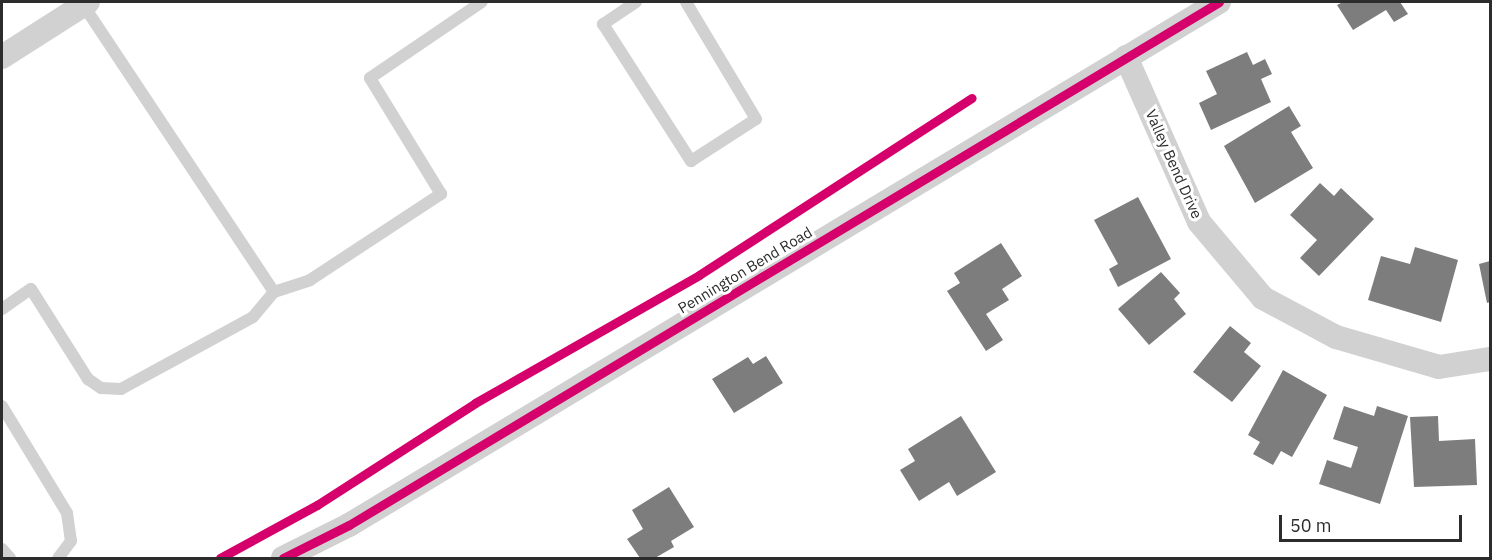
<!DOCTYPE html>
<style>
body{margin:0}
#map{position:relative;width:1492px;height:560px;overflow:hidden;background:#fff;font-family:"IBM Plex Sans",sans-serif}
div>[style]{position:absolute}
.building>*{inset:0;background:#7d7d7d}
.service>*{height:12px;margin:-6px;padding:0 6px;transform-origin:6px;border-radius:6px;background:#d1d1d1}
.minor>*{height:24px;margin:-12px;padding:0 12px;transform-origin:12px;border-radius:12px;background:#d1d1d1}
.cycleway>*{height:9px;margin:-4.5px;padding:0 4.5px;transform-origin:4.5px;border-radius:4.5px;background:#d6006c}
span{translate:-50% -50%;white-space:nowrap;text-align:center;line-height:1.15;-webkit-text-stroke:6px #fff;paint-order:stroke}
.street-label{font-size:15px;color:#2c2c2c}
.frame{position:absolute;inset:0;border:3px solid #2c2c2c;pointer-events:none}
.scale{position:absolute;left:1279px;top:515px;width:183px;height:27px;box-sizing:border-box;border:3px solid #2c2c2c;border-top:0;padding-left:8px;font-size:18px;line-height:21px;white-space:nowrap;color:#2c2c2c;-webkit-text-stroke:4px #fff;paint-order:stroke}
</style>
<div id="map">
<div class="building">
<i style="clip-path:polygon(1343px 2px,1400px 2px,1408px 14px,1394px 22px,1386px 10px,1353px 30px,1337px 5px)"></i>
<i style="clip-path:polygon(1247px 52px,1253px 65px,1265px 59px,1272px 74px,1261px 79px,1271px 102px,1211px 130px,1199px 103px,1217px 94px,1206px 71px)"></i>
<i style="clip-path:polygon(1289px 106px,1301px 126px,1291px 132px,1313px 168px,1255px 203px,1224px 146px)"></i>
<i style="clip-path:polygon(1320px 183px,1334px 196px,1341px 188px,1374px 219px,1319px 276px,1300px 258px,1317px 240px,1290px 215px)"></i>
<i style="clip-path:polygon(1138px 197px,1171px 259px,1118px 287px,1109px 269px,1118px 264px,1094px 220px)"></i>
<i style="clip-path:polygon(1001px 243px,1022px 276px,1002px 289px,1009px 300px,986px 314px,1003px 340px,986px 351px,947px 291px,960px 283px,954px 273px)"></i>
<i style="clip-path:polygon(1415px 247px,1458px 260px,1441px 322px,1368px 300px,1381px 256px,1410px 264px)"></i>
<i style="clip-path:polygon(1490px 261px,1490px 302px,1487px 303px,1479px 264px)"></i>
<i style="clip-path:polygon(1161px 272px,1180px 293px,1174px 299px,1186px 314px,1149px 345px,1118px 309px)"></i>
<i style="clip-path:polygon(1230px 326px,1251px 343px,1244px 352px,1261px 366px,1232px 402px,1193px 372px)"></i>
<i style="clip-path:polygon(766px 356px,783px 383px,734px 413px,712px 379px,748px 357px,753px 364px)"></i>
<i style="clip-path:polygon(1283px 370px,1327px 395px,1292px 457px,1281px 451px,1273px 465px,1253px 454px,1260px 442px,1248px 435px)"></i>
<i style="clip-path:polygon(1344px 406px,1374px 416px,1377px 406px,1408px 416px,1380px 504px,1319px 484px,1327px 460px,1351px 468px,1358px 447px,1333px 439px)"></i>
<i style="clip-path:polygon(961px 416px,996px 472px,957px 496px,949px 482px,919px 501px,900px 470px,915px 461px,908px 449px)"></i>
<i style="clip-path:polygon(1438px 416px,1439px 441px,1475px 439px,1477px 485px,1414px 487px,1410px 417px)"></i>
<i style="clip-path:polygon(669px 487px,694px 527px,671px 541px,674px 547px,655px 558px,640px 558px,627px 539px,643px 529px,632px 510px)"></i>
</div>
<div class="service">
<i style="left:636px;top:2px;width:40px;rotate:146deg"></i>
<i style="left:603px;top:24px;width:163px;rotate:57.3deg"></i>
<i style="left:691px;top:161px;width:77px;rotate:-32.9deg"></i>
<i style="left:756px;top:119px;width:136px;rotate:-120.9deg"></i>
<i style="left:274px;top:292px;width:38px;rotate:-18deg"></i>
<i style="left:310px;top:280px;width:157px;rotate:-33.3deg"></i>
<i style="left:441px;top:194px;width:136px;rotate:-121.5deg"></i>
<i style="left:370px;top:78px;width:135px;rotate:-34.2deg"></i>
<i style="left:2px;top:309px;width:35px;rotate:-35deg"></i>
<i style="left:31px;top:289px;width:107px;rotate:57.7deg"></i>
<i style="left:88px;top:379px;width:16px;rotate:35deg"></i>
<i style="left:101px;top:388px;width:20px;rotate:3deg"></i>
<i style="left:121px;top:389px;width:150px;rotate:-28.6deg"></i>
<i style="left:253px;top:317px;width:33px;rotate:-50deg"></i>
<i style="left:274px;top:292px;width:345px;rotate:-123.6deg"></i>
<i style="left:2px;top:406px;width:125px;rotate:58.7deg"></i>
<i style="left:67px;top:513px;width:28px;rotate:82deg"></i>
<i style="left:71px;top:541px;width:21px;rotate:127deg"></i>
<i style="left:2px;top:549px;width:12px;rotate:48deg"></i>
</div>
<div class="minor">
<i style="left:2px;top:57px;width:102px;rotate:-32.6deg"></i>
<i style="left:1126px;top:57px;width:180px;rotate:66.1deg"></i>
<i style="left:1199px;top:222px;width:99px;rotate:49.9deg"></i>
<i style="left:1263px;top:298px;width:83px;rotate:28.1deg"></i>
<i style="left:1336px;top:337px;width:107px;rotate:16.2deg"></i>
<i style="left:1439px;top:367px;width:52px;rotate:-8.9deg"></i>
<i style="left:283px;top:558px;width:74px;rotate:-26.6deg"></i>
<i style="left:349px;top:525px;width:1015px;rotate:-31.01deg"></i>
</div>
<div class="cycleway">
<i style="left:220px;top:558px;width:111px;rotate:-28.7deg"></i>
<i style="left:317px;top:505px;width:188px;rotate:-32.8deg"></i>
<i style="left:475px;top:403px;width:258px;rotate:-29.7deg"></i>
<i style="left:699px;top:275px;width:325px;rotate:-33deg"></i>
<i style="left:283px;top:558px;width:74px;rotate:-26.6deg"></i>
<i style="left:349px;top:525px;width:1015px;rotate:-31.01deg"></i>
</div>
<div class="street-label">
<span style="left:1174px;top:164px;rotate:66deg">Valley Bend Drive</span>
<span style="left:745px;top:270px;rotate:-31deg">Pennington Bend Road</span>
</div>
<div class="frame"></div>
<div class="scale">50 m</div>
</div>
